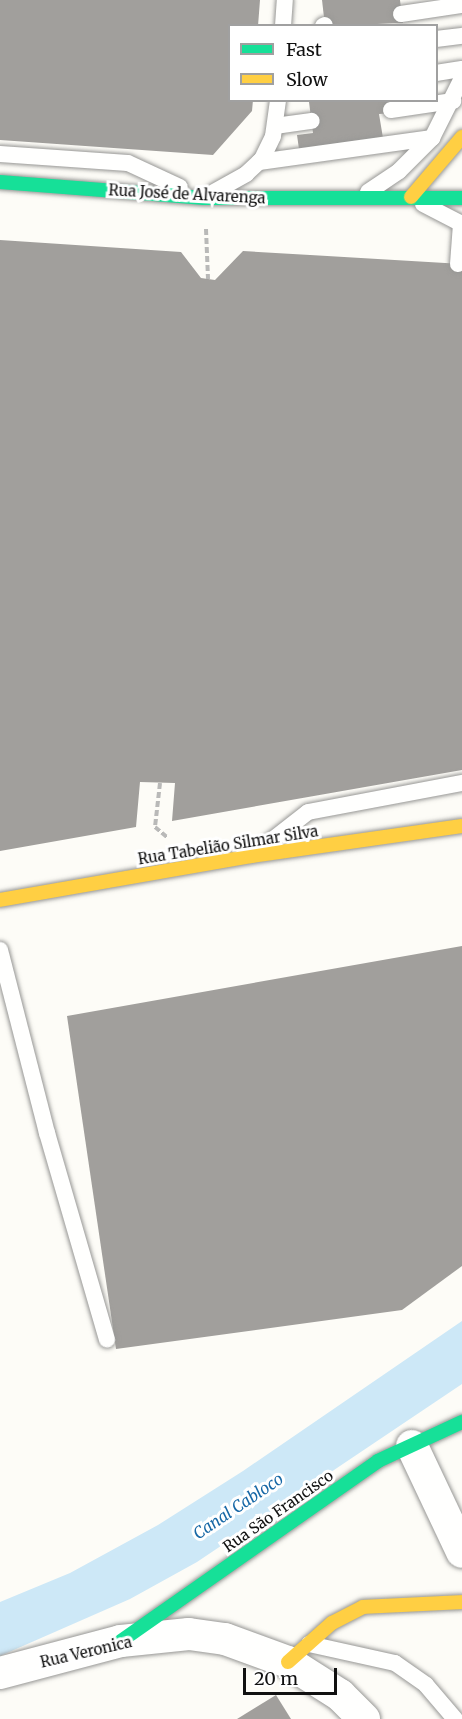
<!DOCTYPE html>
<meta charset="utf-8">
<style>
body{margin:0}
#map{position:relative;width:462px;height:1719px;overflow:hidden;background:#fdfcf7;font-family:Merriweather,serif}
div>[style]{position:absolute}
.water>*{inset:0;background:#cde8f7}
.building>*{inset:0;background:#a19f9c}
.path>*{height:4px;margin-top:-2px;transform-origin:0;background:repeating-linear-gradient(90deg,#b9b9b8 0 6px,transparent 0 9px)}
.roads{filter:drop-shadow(0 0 2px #979795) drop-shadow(0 0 2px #979795)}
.lane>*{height:16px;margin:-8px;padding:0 8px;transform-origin:8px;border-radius:8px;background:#fffffe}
.street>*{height:32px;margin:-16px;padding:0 16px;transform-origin:16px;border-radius:16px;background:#fffffe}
.fast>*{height:14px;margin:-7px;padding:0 7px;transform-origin:7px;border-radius:7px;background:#16e098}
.slow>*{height:14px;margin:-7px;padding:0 7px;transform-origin:7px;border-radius:7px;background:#ffcf43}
span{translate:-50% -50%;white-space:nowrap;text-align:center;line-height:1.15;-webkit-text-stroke:6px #fff;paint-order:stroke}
.street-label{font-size:15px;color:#111}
.water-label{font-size:16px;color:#1768a6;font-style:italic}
.legend{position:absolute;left:228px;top:24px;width:210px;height:78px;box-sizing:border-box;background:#fff;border:2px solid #a0a0a0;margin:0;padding:8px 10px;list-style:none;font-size:18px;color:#111}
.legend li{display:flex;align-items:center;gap:12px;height:30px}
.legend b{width:30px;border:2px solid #a0a0a0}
.scale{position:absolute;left:243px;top:1668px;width:94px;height:27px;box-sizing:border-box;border:3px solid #111;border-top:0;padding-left:8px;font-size:18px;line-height:21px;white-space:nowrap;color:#111;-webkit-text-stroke:4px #fff;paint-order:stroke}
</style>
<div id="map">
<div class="water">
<i style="clip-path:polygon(462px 1321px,462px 1384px,197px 1562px,130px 1599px,0 1656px,0 1602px,70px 1573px,158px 1525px,243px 1471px)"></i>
</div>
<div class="building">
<i style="clip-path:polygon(0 0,260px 0,258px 26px,230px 26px,230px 100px,253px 100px,252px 111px,213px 155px,0 140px)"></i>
<i style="clip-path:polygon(322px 0,400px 0,403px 23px,325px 26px)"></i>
<i style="clip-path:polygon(390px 100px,392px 113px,379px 114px,383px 138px,299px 149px,297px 135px,313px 133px,309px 102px)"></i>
<i style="clip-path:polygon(0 240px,181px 252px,201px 278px,215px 280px,243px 251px,462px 264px,462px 770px,172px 821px,175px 783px,140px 782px,136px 827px,0 851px)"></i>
<i style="clip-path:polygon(462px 946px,462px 1266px,402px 1310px,116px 1349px,67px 1016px)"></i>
<i style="clip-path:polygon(276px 1695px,291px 1719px,237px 1719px)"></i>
</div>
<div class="path">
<i style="left:206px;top:229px;width:50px;rotate:87.7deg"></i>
<i style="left:160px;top:783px;width:44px;rotate:96.5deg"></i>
<i style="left:155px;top:827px;width:17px;rotate:40deg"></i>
</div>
<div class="roads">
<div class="lane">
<i style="left:401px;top:14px;width:62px;rotate:-8.4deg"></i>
<i style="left:283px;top:26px;width:26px;rotate:-86deg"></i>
<i style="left:323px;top:26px;width:2px;rotate:-27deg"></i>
<i style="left:436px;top:39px;width:26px;rotate:-7deg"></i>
<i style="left:436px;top:73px;width:26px;rotate:-9deg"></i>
<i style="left:391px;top:110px;width:63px;rotate:-8.3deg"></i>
<i style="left:275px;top:126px;width:37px;rotate:-8deg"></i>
<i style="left:0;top:154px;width:128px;rotate:4deg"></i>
<i style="left:128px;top:163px;width:57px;rotate:24.8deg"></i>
<i style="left:259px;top:162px;width:175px;rotate:-7.9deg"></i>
<i style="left:214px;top:192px;width:37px;rotate:-29deg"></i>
<i style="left:246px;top:174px;width:22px;rotate:-43deg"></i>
<i style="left:262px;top:159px;width:25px;rotate:-64deg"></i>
<i style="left:273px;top:136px;width:36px;rotate:-82deg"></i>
<i style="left:368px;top:192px;width:37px;rotate:-34deg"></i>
<i style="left:399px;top:171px;width:47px;rotate:-45deg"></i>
<i style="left:432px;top:138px;width:67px;rotate:-63.4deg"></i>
<i style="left:423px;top:204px;width:44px;rotate:27.1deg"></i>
<i style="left:458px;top:264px;width:40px;rotate:-85.7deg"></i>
<i style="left:262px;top:848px;width:58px;rotate:-38deg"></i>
<i style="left:308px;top:812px;width:157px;rotate:-10.7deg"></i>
<i style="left:0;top:950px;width:189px;rotate:75.6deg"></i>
<i style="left:47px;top:1133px;width:215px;rotate:73.8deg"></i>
<i style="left:309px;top:1644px;width:88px;rotate:12.5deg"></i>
<i style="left:395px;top:1663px;width:38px;rotate:35deg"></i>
<i style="left:426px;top:1685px;width:45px;rotate:49.5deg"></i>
</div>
<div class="street">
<i style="left:412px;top:1446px;width:117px;rotate:64.7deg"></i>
<i style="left:0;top:1673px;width:125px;rotate:-14.8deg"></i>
<i style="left:121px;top:1641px;width:68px;rotate:-5.9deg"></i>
<i style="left:189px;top:1634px;width:36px;rotate:8deg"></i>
<i style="left:225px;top:1639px;width:67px;rotate:20.1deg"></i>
<i style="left:288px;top:1662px;width:62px;rotate:32.4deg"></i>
<i style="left:340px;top:1695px;width:34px;rotate:45deg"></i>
</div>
<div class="fast">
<i style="left:0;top:182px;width:205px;rotate:4.5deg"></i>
<i style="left:204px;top:198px;width:258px"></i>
<i style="left:121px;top:1641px;width:314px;rotate:-35deg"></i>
<i style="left:378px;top:1461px;width:93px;rotate:-24.9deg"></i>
</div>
<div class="slow">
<i style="left:411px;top:197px;width:79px;rotate:-49.6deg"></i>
<i style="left:0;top:900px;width:255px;rotate:-9.9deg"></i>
<i style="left:251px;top:856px;width:213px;rotate:-8.1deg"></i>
<i style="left:288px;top:1662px;width:59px;rotate:-41.6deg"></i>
<i style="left:332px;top:1623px;width:35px;rotate:-27deg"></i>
<i style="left:363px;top:1607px;width:99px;rotate:-2.9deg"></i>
</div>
</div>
<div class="street-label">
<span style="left:187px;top:194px;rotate:3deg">Rua José de Alvarenga</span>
<span style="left:228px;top:845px;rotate:-9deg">Rua Tabelião Silmar Silva</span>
<span style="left:278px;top:1511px;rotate:-35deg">Rua São Francisco</span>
<span style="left:86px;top:1652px;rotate:-13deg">Rua Veronica</span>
</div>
<div class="water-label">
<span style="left:238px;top:1506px;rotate:-34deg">Canal Cabloco</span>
</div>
<ul class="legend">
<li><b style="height:8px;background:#16e098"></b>Fast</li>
<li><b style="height:8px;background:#ffcf43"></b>Slow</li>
</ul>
<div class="scale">20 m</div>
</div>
